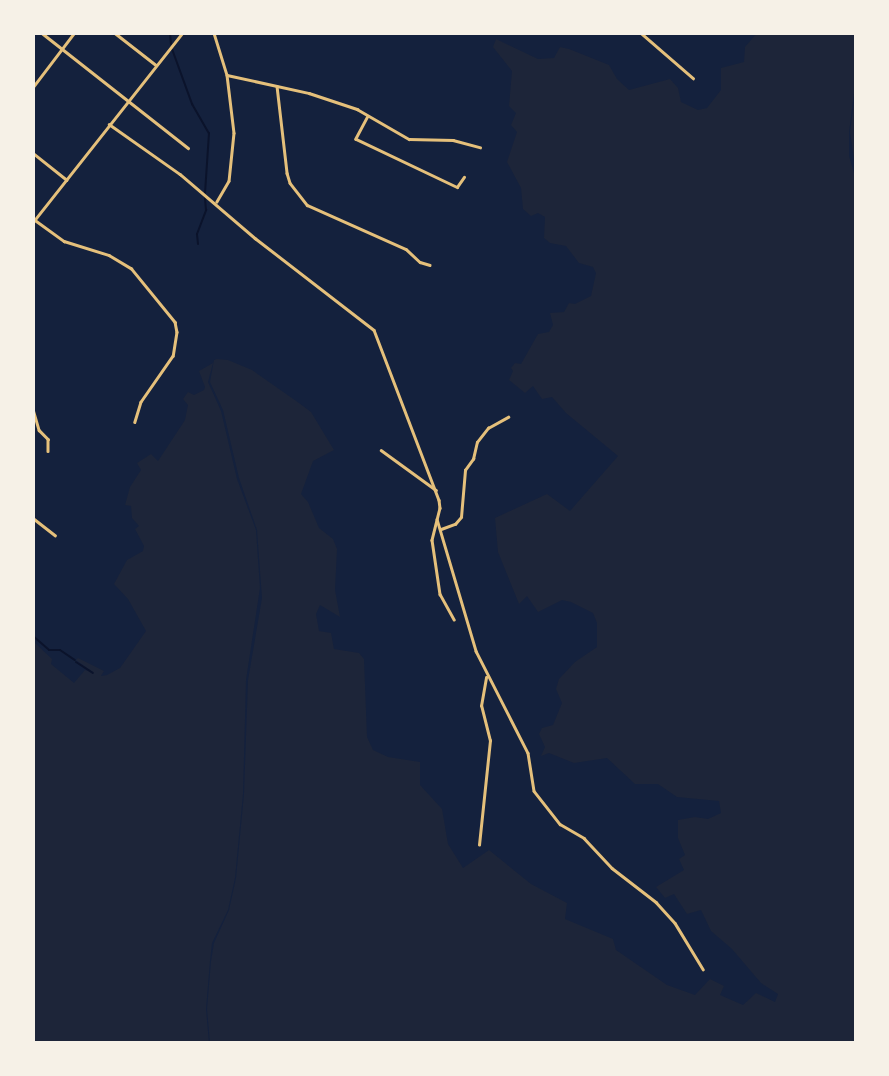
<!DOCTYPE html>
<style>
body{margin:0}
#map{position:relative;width:889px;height:1076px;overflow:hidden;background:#14213d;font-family:"Space Grotesk",sans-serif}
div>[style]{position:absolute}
.green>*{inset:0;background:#1d2539}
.stream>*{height:2px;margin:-1px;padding:0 1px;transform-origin:1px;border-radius:1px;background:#0b132b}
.minor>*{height:2.5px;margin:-1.25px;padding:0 1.25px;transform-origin:1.25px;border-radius:1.25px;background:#e5c07b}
span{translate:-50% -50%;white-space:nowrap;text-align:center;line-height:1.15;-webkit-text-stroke:5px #f6f1e7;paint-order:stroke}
.frame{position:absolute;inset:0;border:35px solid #f6f1e7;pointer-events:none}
</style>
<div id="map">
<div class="green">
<i style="clip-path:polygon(757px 33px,856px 33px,856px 78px,849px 132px,849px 156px,856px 180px,856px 1043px,210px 1043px,207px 1009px,211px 961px,214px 943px,229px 910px,236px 878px,244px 794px,248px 680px,262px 598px,257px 530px,239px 478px,223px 410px,210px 382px,214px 360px,217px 359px,228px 360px,252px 370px,299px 403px,311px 412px,334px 450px,313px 461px,301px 494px,308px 502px,319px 528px,333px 539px,337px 549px,335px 590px,340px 617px,320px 605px,316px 614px,319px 631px,331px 633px,334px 649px,359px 653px,364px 659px,367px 737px,373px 750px,388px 757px,420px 762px,420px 785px,442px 809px,448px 844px,463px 868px,489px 850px,531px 884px,567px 903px,565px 919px,613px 939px,616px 950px,667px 985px,695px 995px,710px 979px,724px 986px,720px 995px,743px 1005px,756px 993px,775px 1002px,778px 994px,761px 983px,732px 949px,711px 931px,701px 910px,687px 914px,674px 894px,665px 898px,656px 887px,684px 870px,679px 859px,685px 855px,678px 838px,678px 820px,695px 817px,708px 819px,721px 813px,719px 801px,677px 797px,658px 784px,635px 784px,607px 758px,574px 763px,549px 753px,541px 756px,545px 747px,539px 734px,542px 728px,553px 725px,562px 703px,556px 689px,559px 679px,575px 662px,597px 647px,597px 623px,593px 613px,571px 602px,562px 600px,538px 612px,527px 596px,519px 604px,498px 552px,495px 518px,547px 494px,570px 511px,618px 456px,566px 413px,552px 397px,542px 399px,533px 386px,525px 393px,509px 380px,513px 371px,511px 368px,515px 363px,521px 364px,538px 334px,549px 332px,553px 325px,550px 313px,564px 312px,569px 303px,575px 304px,591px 296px,596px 273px,593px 267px,579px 263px,566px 246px,550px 243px,544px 238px,545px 217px,538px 213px,531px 216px,523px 209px,521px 188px,507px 162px,517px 132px,511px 125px,516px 113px,509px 106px,512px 71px,493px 47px,496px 39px,538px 59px,554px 58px,560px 47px,569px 49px,609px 65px,617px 79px,629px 90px,670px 79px,678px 88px,681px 102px,698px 110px,707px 108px,721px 90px,721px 68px,744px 62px,745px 47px)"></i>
<i style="clip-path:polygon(856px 87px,856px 173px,850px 132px)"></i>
<i style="clip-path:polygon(213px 363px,208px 382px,221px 411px,237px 479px,256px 530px,260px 588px,246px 680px,243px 794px,235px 878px,228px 910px,212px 943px,210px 961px,206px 1009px,209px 1043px,33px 1043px,33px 641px,52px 659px,51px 664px,74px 683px,85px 670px,94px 673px,76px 660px,78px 658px,104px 671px,101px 676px,107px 675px,120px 668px,146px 631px,128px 599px,114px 584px,127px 560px,143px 551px,144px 546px,135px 529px,139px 526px,132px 518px,131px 506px,125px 505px,130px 487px,141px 470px,137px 463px,151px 454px,158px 461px,160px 458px,185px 420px,188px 405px,183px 399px,188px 392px,194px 395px,204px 390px,205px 387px,199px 371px)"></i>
</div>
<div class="stream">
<i style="left:170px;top:33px;width:11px;rotate:85deg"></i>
<i style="left:172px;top:49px;width:59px;rotate:70deg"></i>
<i style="left:192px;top:104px;width:34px;rotate:60deg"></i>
<i style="left:209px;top:133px;width:60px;rotate:93.8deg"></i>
<i style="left:198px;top:244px;width:10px;rotate:-96deg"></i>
<i style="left:197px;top:234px;width:26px;rotate:-69deg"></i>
<i style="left:206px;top:210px;width:12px;rotate:-95deg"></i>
<i style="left:33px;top:636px;width:21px;rotate:41deg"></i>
<i style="left:49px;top:650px;width:11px"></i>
<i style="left:60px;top:650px;width:18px;rotate:34deg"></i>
<i style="left:76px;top:662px;width:20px;rotate:33deg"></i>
</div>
<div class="minor">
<i style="left:42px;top:33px;width:186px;rotate:38.2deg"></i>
<i style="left:115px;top:33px;width:52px;rotate:38deg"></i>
<i style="left:214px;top:33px;width:44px;rotate:72.8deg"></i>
<i style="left:227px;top:75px;width:58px;rotate:83.1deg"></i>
<i style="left:234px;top:133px;width:48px;rotate:95.9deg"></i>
<i style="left:229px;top:181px;width:24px;rotate:120deg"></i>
<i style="left:641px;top:33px;width:69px;rotate:40.9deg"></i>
<i style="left:227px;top:75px;width:84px;rotate:12.4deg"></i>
<i style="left:309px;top:93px;width:51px;rotate:18.4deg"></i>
<i style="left:357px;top:109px;width:60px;rotate:30deg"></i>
<i style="left:409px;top:139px;width:44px;rotate:1.3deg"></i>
<i style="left:453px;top:140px;width:28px;rotate:15deg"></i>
<i style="left:277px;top:86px;width:88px;rotate:83.4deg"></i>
<i style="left:287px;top:173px;width:10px;rotate:73deg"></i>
<i style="left:290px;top:183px;width:28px;rotate:52deg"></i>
<i style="left:307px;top:205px;width:108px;rotate:24deg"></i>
<i style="left:406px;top:249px;width:19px;rotate:43deg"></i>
<i style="left:420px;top:262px;width:10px;rotate:17deg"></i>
<i style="left:33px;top:87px;width:68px;rotate:-52.8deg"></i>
<i style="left:368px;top:116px;width:26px;rotate:118deg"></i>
<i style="left:356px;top:139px;width:112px;rotate:25.4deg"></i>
<i style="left:457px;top:187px;width:12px;rotate:-55deg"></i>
<i style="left:109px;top:124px;width:87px;rotate:35.2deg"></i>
<i style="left:180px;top:174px;width:99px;rotate:40.5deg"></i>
<i style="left:255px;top:238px;width:150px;rotate:37.7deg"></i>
<i style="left:374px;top:330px;width:182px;rotate:69.1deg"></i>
<i style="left:439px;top:500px;width:8px;rotate:83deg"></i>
<i style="left:440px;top:508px;width:33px;rotate:104deg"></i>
<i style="left:432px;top:540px;width:55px;rotate:81.6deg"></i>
<i style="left:440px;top:594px;width:29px;rotate:61deg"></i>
<i style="left:33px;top:153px;width:43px;rotate:38.5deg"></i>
<i style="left:35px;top:220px;width:36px;rotate:36deg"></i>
<i style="left:64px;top:241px;width:47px;rotate:17.3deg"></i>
<i style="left:109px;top:255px;width:26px;rotate:31deg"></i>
<i style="left:131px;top:268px;width:70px;rotate:50.8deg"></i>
<i style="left:175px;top:322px;width:10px;rotate:79deg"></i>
<i style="left:177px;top:332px;width:24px;rotate:99deg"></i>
<i style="left:173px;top:356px;width:56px;rotate:124.8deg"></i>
<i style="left:141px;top:402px;width:21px;rotate:107deg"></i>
<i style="left:33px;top:222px;width:241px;rotate:-51.7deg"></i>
<i style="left:33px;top:409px;width:22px;rotate:74deg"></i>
<i style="left:39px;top:430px;width:13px;rotate:45deg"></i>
<i style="left:48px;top:439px;width:12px;rotate:90deg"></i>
<i style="left:381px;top:450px;width:68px;rotate:36deg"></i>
<i style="left:33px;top:518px;width:28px;rotate:38deg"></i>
<i style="left:437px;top:519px;width:138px;rotate:73.5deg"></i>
<i style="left:476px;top:651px;width:114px;rotate:63deg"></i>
<i style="left:528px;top:753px;width:38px;rotate:81deg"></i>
<i style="left:534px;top:791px;width:42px;rotate:51.8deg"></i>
<i style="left:560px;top:824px;width:28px;rotate:30deg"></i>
<i style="left:584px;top:838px;width:41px;rotate:47deg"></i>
<i style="left:612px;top:868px;width:56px;rotate:37.7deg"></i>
<i style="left:656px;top:902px;width:28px;rotate:48deg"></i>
<i style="left:675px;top:923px;width:54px;rotate:58.7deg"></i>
<i style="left:441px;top:529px;width:15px;rotate:-20deg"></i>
<i style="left:455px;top:524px;width:9px;rotate:-49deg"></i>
<i style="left:461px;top:517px;width:47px;rotate:-85.1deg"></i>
<i style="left:465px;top:470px;width:14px;rotate:-54deg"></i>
<i style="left:473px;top:459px;width:17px;rotate:-77deg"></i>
<i style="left:477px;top:442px;width:18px;rotate:-52deg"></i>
<i style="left:488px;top:428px;width:23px;rotate:-29deg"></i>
<i style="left:479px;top:845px;width:105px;rotate:-84deg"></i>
<i style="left:490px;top:741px;width:36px;rotate:-104deg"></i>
<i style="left:481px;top:706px;width:29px;rotate:-80deg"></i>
</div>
<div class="frame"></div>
</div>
